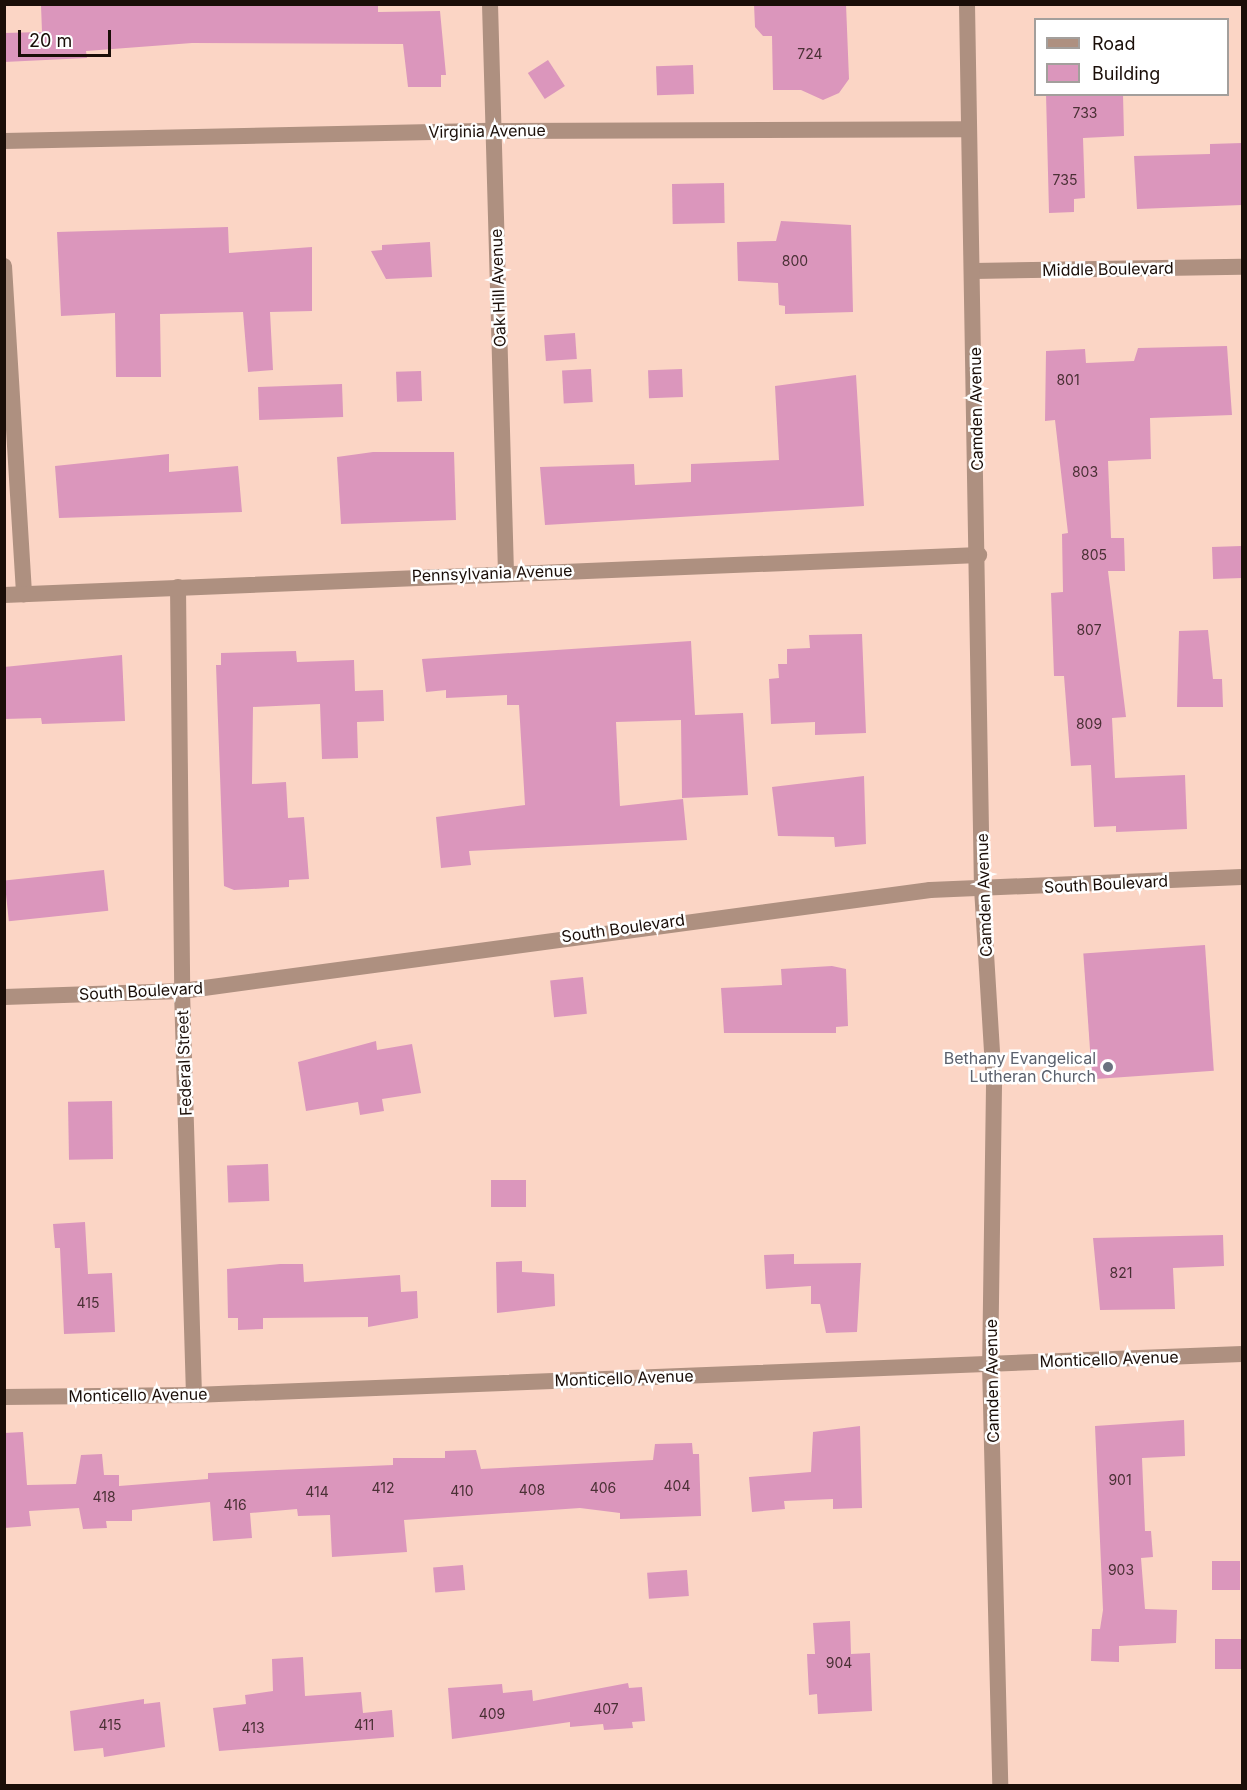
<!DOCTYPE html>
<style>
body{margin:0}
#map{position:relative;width:1247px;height:1790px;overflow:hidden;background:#fbd5c5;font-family:Inter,sans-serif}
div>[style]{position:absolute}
.building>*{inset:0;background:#db96bc;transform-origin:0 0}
.minor>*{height:16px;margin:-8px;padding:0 8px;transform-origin:8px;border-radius:8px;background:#ae9080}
.tertiary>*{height:16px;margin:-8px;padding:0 8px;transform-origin:8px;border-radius:8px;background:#ae9080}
.dots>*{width:16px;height:16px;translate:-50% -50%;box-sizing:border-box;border:3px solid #fff;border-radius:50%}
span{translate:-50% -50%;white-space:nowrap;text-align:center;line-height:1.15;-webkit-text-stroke:5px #fff;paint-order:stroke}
.number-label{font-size:14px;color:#4a3035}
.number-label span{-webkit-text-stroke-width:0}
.street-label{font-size:16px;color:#1a0e08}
.worship-label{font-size:16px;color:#5b616d}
.right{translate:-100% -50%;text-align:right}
.frame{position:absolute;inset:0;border:6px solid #1a0e08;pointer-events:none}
.legend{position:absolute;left:1034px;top:18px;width:195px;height:78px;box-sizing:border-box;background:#fff;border:2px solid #a39f9c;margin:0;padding:8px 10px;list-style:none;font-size:18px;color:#1a0e08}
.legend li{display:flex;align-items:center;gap:12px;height:30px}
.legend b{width:30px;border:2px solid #a39f9c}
.scale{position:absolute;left:18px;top:30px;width:93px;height:27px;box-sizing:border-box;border:3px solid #1a0e08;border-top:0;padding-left:8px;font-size:18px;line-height:21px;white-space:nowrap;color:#1a0e08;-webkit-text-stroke:4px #fff;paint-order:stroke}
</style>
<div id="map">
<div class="building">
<i style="clip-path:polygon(378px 4px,378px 12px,440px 11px,446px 75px,441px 75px,441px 87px,408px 87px,403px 44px,192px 43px,86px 51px,87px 58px,4px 62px,4px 33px,42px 32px,41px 5px)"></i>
<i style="clip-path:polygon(754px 4px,846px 4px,849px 79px,839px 93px,823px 100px,801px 90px,773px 90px,772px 36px,763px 36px,755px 27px)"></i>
<i style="left:548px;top:60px;width:31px;height:24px;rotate:57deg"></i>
<i style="left:693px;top:65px;width:29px;height:37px;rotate:88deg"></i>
<i style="clip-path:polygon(1046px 94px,1123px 94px,1124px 136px,1083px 138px,1085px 198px,1074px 199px,1074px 212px,1049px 213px)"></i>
<i style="clip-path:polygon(1242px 143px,1242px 205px,1137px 209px,1134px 156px,1210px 154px,1210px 144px)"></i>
<i style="left:724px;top:183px;width:40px;height:52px;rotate:89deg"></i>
<i style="clip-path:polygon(781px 221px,851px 225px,853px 312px,785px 314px,785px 306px,779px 305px,778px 283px,738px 281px,737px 242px,776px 241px)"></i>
<i style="clip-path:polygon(228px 227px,229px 253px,312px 247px,312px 311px,270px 312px,273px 370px,248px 372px,243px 312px,160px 314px,161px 377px,116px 377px,115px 313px,61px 316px,57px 232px)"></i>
<i style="clip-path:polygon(430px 242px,432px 277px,386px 279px,371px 251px,382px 250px,382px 245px)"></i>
<i style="left:575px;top:333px;width:26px;height:31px;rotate:86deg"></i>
<i style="clip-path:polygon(1227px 346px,1232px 415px,1150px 418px,1151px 459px,1108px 461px,1111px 538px,1124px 538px,1125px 571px,1108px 571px,1126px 717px,1112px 718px,1115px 778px,1185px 775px,1187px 829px,1116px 832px,1116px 826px,1094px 827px,1091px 765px,1071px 766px,1064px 676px,1054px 676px,1051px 593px,1063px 592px,1062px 534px,1068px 533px,1055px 420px,1045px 421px,1046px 351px,1085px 349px,1086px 363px,1134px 361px,1138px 348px)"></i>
<i style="left:591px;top:369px;width:33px;height:29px;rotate:87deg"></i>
<i style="left:682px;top:369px;width:28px;height:34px;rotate:88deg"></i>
<i style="left:421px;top:371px;width:30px;height:25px;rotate:88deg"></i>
<i style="clip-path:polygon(856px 375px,864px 506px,545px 525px,540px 467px,634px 464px,635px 485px,691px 482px,691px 464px,779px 460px,775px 386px)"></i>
<i style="left:342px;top:384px;width:33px;height:84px;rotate:88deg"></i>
<i style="clip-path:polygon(373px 452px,454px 452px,456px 520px,341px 524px,337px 457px)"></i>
<i style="clip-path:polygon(169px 454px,169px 472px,238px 466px,242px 512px,59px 518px,55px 466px)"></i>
<i style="left:1241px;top:546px;width:32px;height:29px;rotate:88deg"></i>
<i style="clip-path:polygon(1208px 630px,1213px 679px,1222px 679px,1223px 707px,1177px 707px,1179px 631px)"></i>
<i style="clip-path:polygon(862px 634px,866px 733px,815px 735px,815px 722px,771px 724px,769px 679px,779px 678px,778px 664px,787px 664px,787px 649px,810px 648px,809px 635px)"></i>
<i style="clip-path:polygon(691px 641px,695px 715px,743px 713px,748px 795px,682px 798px,681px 720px,616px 722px,620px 806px,683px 799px,687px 840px,469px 851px,471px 865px,441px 868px,436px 817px,525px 805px,519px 705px,507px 705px,507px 695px,446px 698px,446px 690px,426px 692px,422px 659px)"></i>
<i style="clip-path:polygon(296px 651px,297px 662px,354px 660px,355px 691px,383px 690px,384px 721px,357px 722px,358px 758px,322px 759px,320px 704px,253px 707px,252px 784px,286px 782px,288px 818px,304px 817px,309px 879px,289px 880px,289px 887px,234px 890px,224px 886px,216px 665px,221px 665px,221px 653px)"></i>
<i style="clip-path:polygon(122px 655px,125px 721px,42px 724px,41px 718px,4px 719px,4px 667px)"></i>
<i style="clip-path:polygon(864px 776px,866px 844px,835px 847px,834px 837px,778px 836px,772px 787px)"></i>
<i style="left:104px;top:870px;width:41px;height:100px;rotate:84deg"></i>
<i style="left:1205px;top:945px;width:126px;height:122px;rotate:86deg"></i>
<i style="clip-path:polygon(832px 966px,846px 969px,848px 1026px,836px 1027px,836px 1033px,724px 1033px,721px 988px,782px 985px,781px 969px)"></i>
<i style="left:583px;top:977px;width:37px;height:33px;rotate:84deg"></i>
<i style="clip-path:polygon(376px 1041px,377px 1050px,412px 1044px,421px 1093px,382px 1099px,384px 1111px,360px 1115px,358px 1102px,306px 1111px,298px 1062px)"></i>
<i style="left:112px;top:1101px;width:58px;height:44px;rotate:89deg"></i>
<i style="left:268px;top:1164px;width:37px;height:41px;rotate:88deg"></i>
<i style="left:526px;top:1180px;width:27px;height:35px;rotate:90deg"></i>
<i style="clip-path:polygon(85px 1222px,88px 1274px,112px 1273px,115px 1332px,64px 1334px,60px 1248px,55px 1248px,53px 1224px)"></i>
<i style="clip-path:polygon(1223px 1235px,1224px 1266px,1173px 1268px,1175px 1309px,1100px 1310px,1093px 1238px)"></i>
<i style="clip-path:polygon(794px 1254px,794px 1264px,861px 1263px,857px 1332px,826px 1333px,820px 1304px,811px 1304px,811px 1286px,766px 1289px,764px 1255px)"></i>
<i style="clip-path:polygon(522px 1261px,522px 1272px,554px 1274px,555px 1306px,497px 1313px,496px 1262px)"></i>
<i style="clip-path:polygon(280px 1264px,303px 1264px,304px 1282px,400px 1275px,401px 1292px,417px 1291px,418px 1318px,368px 1327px,368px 1317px,263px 1318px,263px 1329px,238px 1330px,238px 1318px,228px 1318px,227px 1269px)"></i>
<i style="clip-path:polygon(1184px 1420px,1185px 1456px,1142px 1458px,1145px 1531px,1151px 1531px,1153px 1557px,1141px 1558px,1145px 1609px,1177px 1610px,1176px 1643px,1119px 1646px,1119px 1662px,1091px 1661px,1092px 1629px,1100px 1629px,1103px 1610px,1095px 1426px)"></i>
<i style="clip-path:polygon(860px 1426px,862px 1508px,833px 1509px,833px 1499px,784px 1501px,785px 1509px,752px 1512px,749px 1477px,811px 1472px,813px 1432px)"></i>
<i style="clip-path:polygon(23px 1432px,27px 1485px,76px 1484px,81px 1455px,102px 1454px,104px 1475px,119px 1475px,119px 1486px,208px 1479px,208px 1473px,393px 1465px,393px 1458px,445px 1458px,445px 1451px,476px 1450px,481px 1469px,653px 1460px,655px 1444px,692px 1443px,693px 1454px,699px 1454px,701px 1516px,620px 1519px,620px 1513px,580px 1508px,404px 1520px,407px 1552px,332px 1557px,330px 1515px,298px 1516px,297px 1509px,250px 1513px,252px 1538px,213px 1541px,210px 1502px,132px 1510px,132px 1521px,106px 1521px,107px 1528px,83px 1529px,79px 1508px,29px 1511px,31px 1526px,4px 1528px,4px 1433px)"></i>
<i style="left:1212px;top:1561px;width:28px;height:29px"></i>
<i style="left:463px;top:1565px;width:25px;height:30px;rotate:85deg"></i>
<i style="left:687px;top:1570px;width:26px;height:40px;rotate:86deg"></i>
<i style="clip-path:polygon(850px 1621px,851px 1654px,870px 1653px,872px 1711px,818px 1714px,817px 1694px,809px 1695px,807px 1654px,815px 1654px,813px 1623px)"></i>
<i style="left:1215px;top:1639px;width:27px;height:30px"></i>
<i style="clip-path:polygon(303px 1657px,305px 1696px,361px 1692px,363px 1713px,392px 1710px,394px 1737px,219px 1751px,213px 1708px,246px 1704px,245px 1695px,273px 1691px,272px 1659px)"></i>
<i style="clip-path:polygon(628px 1683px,629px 1688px,642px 1687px,645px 1721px,632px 1722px,633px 1728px,604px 1730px,603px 1724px,570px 1727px,570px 1722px,452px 1739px,448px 1688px,502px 1684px,503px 1693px,532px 1690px,533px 1701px)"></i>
<i style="clip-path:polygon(144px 1699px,144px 1704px,160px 1702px,165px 1747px,104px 1757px,103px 1748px,74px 1751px,70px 1711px)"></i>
</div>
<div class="minor">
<i style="left:490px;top:4px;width:568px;rotate:88.39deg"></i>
<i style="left:4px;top:141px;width:489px;rotate:-1.2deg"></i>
<i style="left:493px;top:131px;width:476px;rotate:-0.2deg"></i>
<i style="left:4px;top:266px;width:329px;rotate:86.5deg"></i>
<i style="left:973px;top:271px;width:269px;rotate:-0.9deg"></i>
<i style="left:178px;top:587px;width:404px;rotate:89.4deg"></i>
<i style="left:182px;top:991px;width:404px;rotate:88.3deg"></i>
<i style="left:4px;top:595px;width:976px;rotate:-2.35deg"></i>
<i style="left:4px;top:997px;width:178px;rotate:-1.9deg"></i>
<i style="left:182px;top:991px;width:755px;rotate:-7.69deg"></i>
<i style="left:930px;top:890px;width:312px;rotate:-2.4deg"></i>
<i style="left:4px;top:1397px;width:190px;rotate:-0.6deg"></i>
<i style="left:194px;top:1395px;width:1049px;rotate:-2.24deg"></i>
</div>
<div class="tertiary">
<i style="left:967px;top:4px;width:884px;rotate:89.03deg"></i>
<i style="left:982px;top:888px;width:198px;rotate:86.5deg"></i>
<i style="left:994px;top:1086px;width:278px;rotate:90.8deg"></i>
<i style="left:990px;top:1364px;width:422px;rotate:88.6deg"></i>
</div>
<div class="dots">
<i style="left:1108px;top:1067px;background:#6b7280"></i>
</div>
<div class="number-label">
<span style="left:810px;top:54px">724</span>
<span style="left:1085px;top:113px">733</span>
<span style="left:1065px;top:180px">735</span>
<span style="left:795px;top:261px">800</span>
<span style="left:1068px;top:380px">801</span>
<span style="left:1085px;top:472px">803</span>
<span style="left:1094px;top:555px">805</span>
<span style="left:1089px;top:630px">807</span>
<span style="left:1089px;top:724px">809</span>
<span style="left:1121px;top:1273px">821</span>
<span style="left:88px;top:1303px">415</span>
<span style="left:1120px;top:1480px">901</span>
<span style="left:677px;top:1486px">404</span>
<span style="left:383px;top:1488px">412</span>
<span style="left:603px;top:1488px">406</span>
<span style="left:532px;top:1490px">408</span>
<span style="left:462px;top:1491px">410</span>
<span style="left:317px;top:1492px">414</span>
<span style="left:104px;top:1497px">418</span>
<span style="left:235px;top:1505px">416</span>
<span style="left:1121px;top:1570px">903</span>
<span style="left:839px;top:1663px">904</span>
<span style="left:606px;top:1709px">407</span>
<span style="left:492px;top:1714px">409</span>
<span style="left:110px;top:1725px">415</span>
<span style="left:364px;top:1725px">411</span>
<span style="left:253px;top:1728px">413</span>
</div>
<div class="street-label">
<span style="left:487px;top:131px;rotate:-1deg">Virginia Avenue</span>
<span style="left:1108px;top:269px;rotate:-1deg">Middle Boulevard</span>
<span style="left:498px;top:288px;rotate:-92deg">Oak Hill Avenue</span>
<span style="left:976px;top:409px;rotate:-91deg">Camden Avenue</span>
<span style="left:492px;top:573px;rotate:-2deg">Pennsylvania Avenue</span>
<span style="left:1106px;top:884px;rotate:-3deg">South Boulevard</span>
<span style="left:984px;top:895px;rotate:-92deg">Camden Avenue</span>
<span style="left:623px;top:928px;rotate:-8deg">South Boulevard</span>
<span style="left:141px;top:991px;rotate:-3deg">South Boulevard</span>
<span style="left:184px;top:1063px;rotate:-92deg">Federal Street</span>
<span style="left:1109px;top:1359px;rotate:-2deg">Monticello Avenue</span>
<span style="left:624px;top:1378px;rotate:-2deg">Monticello Avenue</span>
<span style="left:992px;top:1381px;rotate:-91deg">Camden Avenue</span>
<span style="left:138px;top:1395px;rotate:-1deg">Monticello Avenue</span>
</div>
<div class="worship-label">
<span class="right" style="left:1096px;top:1067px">Bethany Evangelical<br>Lutheran Church</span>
</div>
<div class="frame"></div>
<ul class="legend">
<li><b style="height:8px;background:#ae9080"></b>Road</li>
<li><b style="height:16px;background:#db96bc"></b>Building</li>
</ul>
<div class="scale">20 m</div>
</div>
